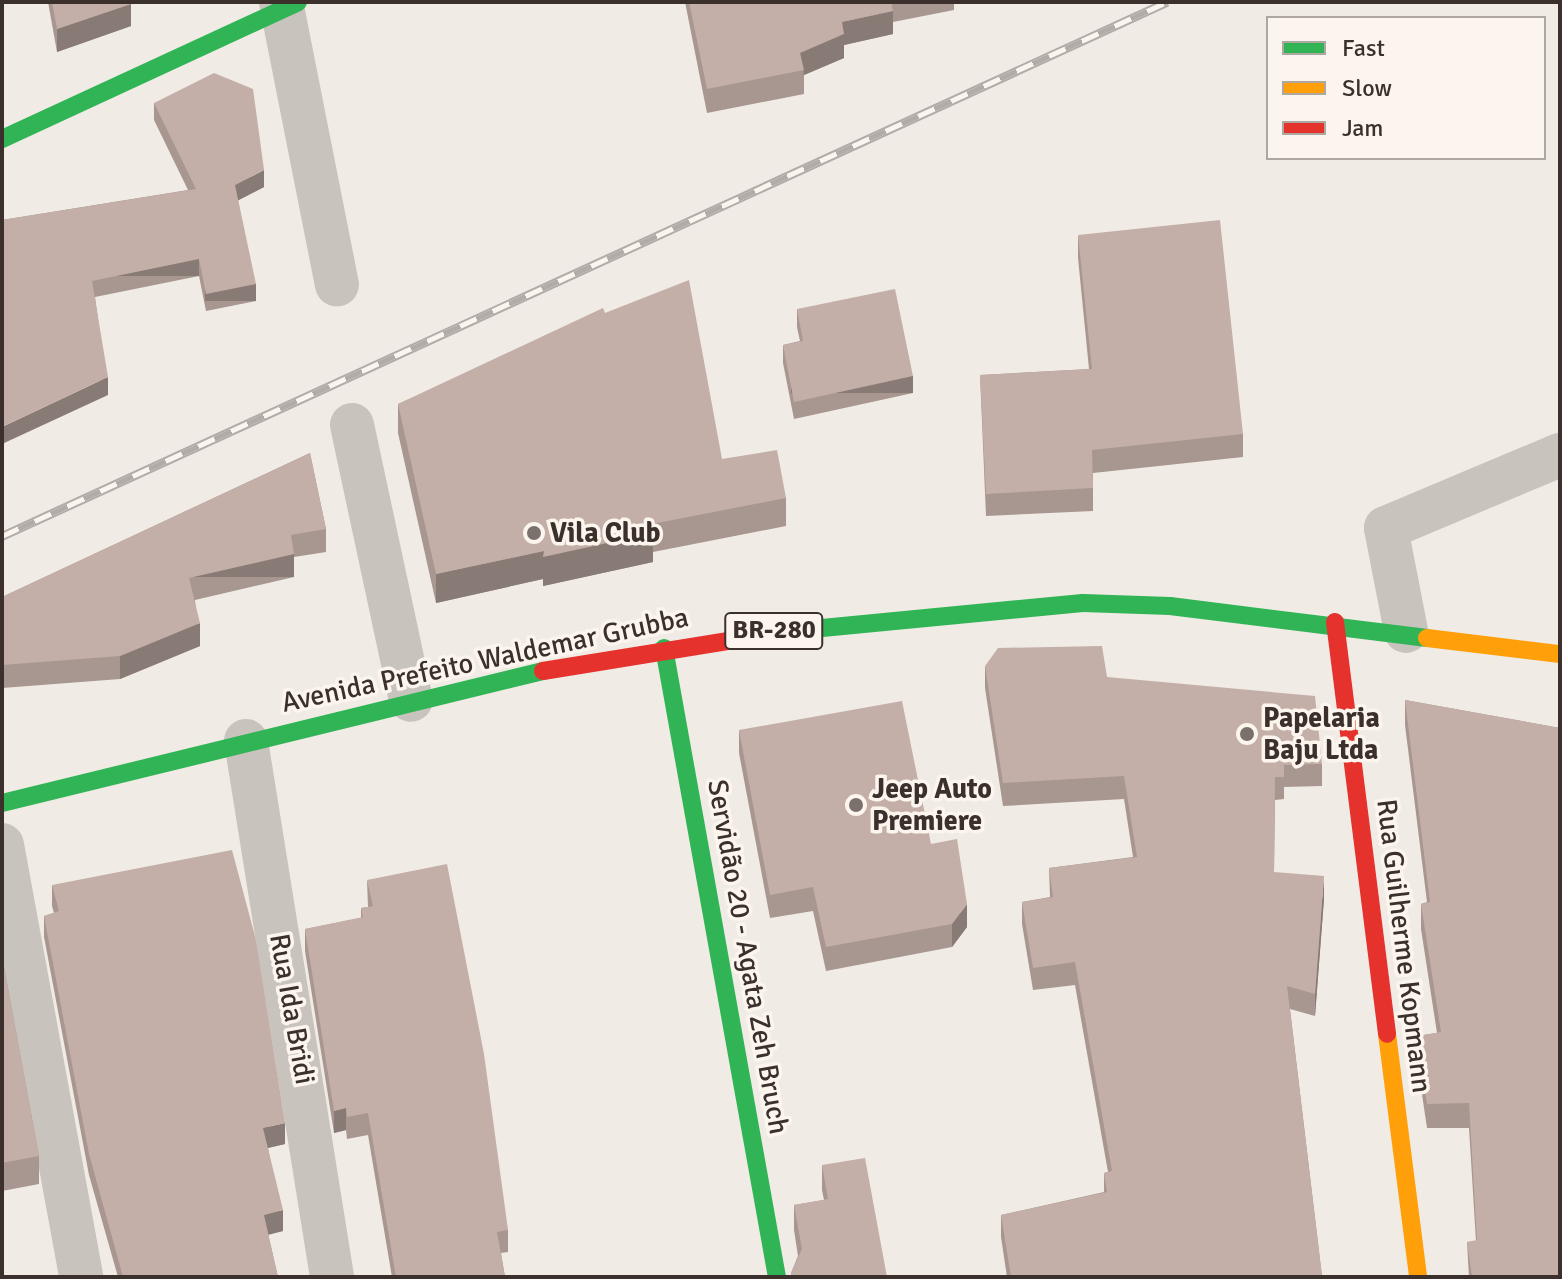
<!DOCTYPE html>
<meta charset="utf-8">
<style>
body{margin:0}
#map{position:relative;width:1562px;height:1279px;overflow:hidden;background:#f0ebe5;font-family:Signika,sans-serif}
div>[style]{position:absolute}
.street>*{height:44px;margin:-22px;padding:0 22px;transform-origin:22px;border-radius:22px;background:#c9c3be}
.fast>*{height:18px;margin:-9px;padding:0 9px;transform-origin:9px;border-radius:9px;background:#30b455}
.slow>*{height:18px;margin:-9px;padding:0 9px;transform-origin:9px;border-radius:9px;background:#ff9f0a}
.jam>*{height:18px;margin:-9px;padding:0 9px;transform-origin:9px;border-radius:9px;background:#e5322d}
.rail>*{height:9px;margin-top:-4.5px;transform-origin:0;background:repeating-linear-gradient(90deg,#fbf5ee 0 18px,#b1aca8 0 36px);box-sizing:border-box;border-block:2px solid #b1aca8}
.wall>*{inset:0;background:#a89690}
.shaded-wall>*{inset:0;background:#887a75;transform-origin:0 0}
.building>*{inset:0;background:#c3afa7}
.dots>*{width:22px;height:22px;translate:-50% -50%;box-sizing:border-box;border:4px solid #fbf5ee;border-radius:50%}
span{translate:-50% -50%;white-space:nowrap;text-align:center;line-height:1.15;-webkit-text-stroke:7px #fbf5ee;paint-order:stroke}
.shield-label span{padding:2px 6px;background:#fbf5ee;border:2px solid;border-radius:6px;-webkit-text-stroke-width:0}
.shield-label{font-size:26px;color:#3b302b;font-weight:700}
.poi-label{font-size:28px;color:#3b302b;font-weight:700}
.left{translate:0 -50%;text-align:left}
.street-label{font-size:28px;color:#3b302b}
.frame{position:absolute;inset:0;border:4px solid #3b302b;pointer-events:none}
.legend{position:absolute;left:1266px;top:16px;width:280px;height:144px;box-sizing:border-box;background:#fbf5ee;border:2px solid #aea6a0;margin:0;padding:10px 14px;list-style:none;font-size:24px;color:#3b302b}
.legend li{display:flex;align-items:center;gap:16px;height:40px}
.legend b{width:40px;border:2px solid #aea6a0}
</style>
<div id="map">
<div class="street">
<i style="left:281px;top:2px;width:288px;rotate:78.8deg"></i>
<i style="left:352px;top:425px;width:281px;rotate:77.9deg"></i>
<i style="left:1406px;top:631px;width:105px;rotate:-101deg"></i>
<i style="left:1386px;top:528px;width:189px;rotate:-22.8deg"></i>
<i style="left:246px;top:741px;width:543px;rotate:80.88deg"></i>
<i style="left:2px;top:845px;width:439px;rotate:79.6deg"></i>
</div>
<div class="fast">
<i style="left:2px;top:139px;width:326px;rotate:-24.8deg"></i>
<i style="left:791px;top:631px;width:293px;rotate:-5.5deg"></i>
<i style="left:1083px;top:603px;width:87px;rotate:2deg"></i>
<i style="left:1170px;top:606px;width:259px;rotate:7.1deg"></i>
<i style="left:664px;top:648px;width:639px;rotate:79.82deg"></i>
<i style="left:2px;top:803px;width:557px;rotate:-13.71deg"></i>
</div>
<div class="slow">
<i style="left:1427px;top:638px;width:134px;rotate:6.9deg"></i>
<i style="left:1387px;top:1034px;width:245px;rotate:82.7deg"></i>
</div>
<div class="jam">
<i style="left:1335px;top:622px;width:415px;rotate:82.8deg"></i>
<i style="left:543px;top:671px;width:251px;rotate:-9.2deg"></i>
</div>
<div class="rail">
<i style="left:2px;top:536px;width:1282px;rotate:-24.63deg"></i>
</div>
<div class="wall">
<i style="clip-path:polygon(48px 2px,131px 2px,131px 26px,57px 52px)"></i>
<i style="clip-path:polygon(685px 2px,954px 2px,954px 10px,893px 22px,893px 34px,844px 45px,844px 58px,804px 75px,804px 94px,707px 113px)"></i>
<i style="clip-path:polygon(154px 103px,264px 187px,238px 200px,256px 301px,206px 311px,199px 276px,95px 297px,108px 395px,2px 220px,188px 190px,154px 120px)"></i>
<i style="clip-path:polygon(1078px 235px,1243px 434px,1243px 457px,1093px 473px,1093px 511px,986px 516px,980px 375px,1089px 369px,1078px 258px)"></i>
<i style="clip-path:polygon(797px 309px,913px 393px,794px 419px,783px 363px,783px 345px,800px 341px,797px 327px)"></i>
<i style="clip-path:polygon(605px 313px,722px 459px,786px 498px,786px 526px,653px 552px,653px 562px,543px 586px,543px 579px,436px 603px,398px 433px,398px 404px)"></i>
<i style="clip-path:polygon(310px 453px,326px 529px,326px 552px,294px 557px,294px 577px,195px 600px,200px 646px,120px 679px,2px 688px,2px 597px)"></i>
<i style="clip-path:polygon(985px 666px,1107px 677px,1322px 764px,1322px 786px,1284px 787px,1284px 799px,1275px 800px,1274px 872px,1324px 899px,1315px 1016px,1290px 1009px,1322px 1276px,1367px 1277px,1007px 1277px,1001px 1237px,1001px 1215px,1104px 1192px,1104px 1173px,1108px 1172px,1075px 985px,1033px 990px,1022px 924px,1022px 902px,1050px 897px,1049px 868px,1133px 857px,1124px 799px,1003px 806px,985px 688px)"></i>
<i style="clip-path:polygon(1405px 700px,1560px 728px,1560px 1277px,1469px 1277px,1467px 1242px,1476px 1241px,1469px 1128px,1427px 1128px,1417px 1061px,1417px 1036px,1437px 1033px,1421px 929px,1421px 904px,1427px 902px,1405px 725px)"></i>
<i style="clip-path:polygon(739px 730px,931px 844px,967px 927px,952px 947px,826px 971px,813px 911px,770px 918px,739px 753px)"></i>
<i style="clip-path:polygon(367px 880px,508px 1230px,508px 1252px,501px 1253px,505px 1277px,392px 1277px,368px 1135px,347px 1139px,346px 1130px,334px 1133px,305px 951px,305px 929px,361px 918px,361px 908px,368px 907px)"></i>
<i style="clip-path:polygon(52px 885px,285px 1144px,268px 1148px,283px 1231px,268px 1234px,278px 1277px,118px 1277px,89px 1175px,44px 937px,44px 916px,54px 913px,52px 906px)"></i>
<i style="clip-path:polygon(2px 956px,39px 1156px,39px 1184px,2px 1191px)"></i>
<i style="clip-path:polygon(822px 1165px,887px 1277px,791px 1277px,791px 1273px,798px 1256px,794px 1230px,794px 1205px,824px 1200px,822px 1190px)"></i>
</div>
<div class="shaded-wall">
<i style="clip-path:polygon(131px 4px,131px 26px,57px 52px,57px 29px)"></i>
<i style="clip-path:polygon(893px 11px,893px 34px,844px 45px,844px 58px,804px 75px,800px 53px,842px 22px)"></i>
<i style="clip-path:polygon(264px 170px,264px 187px,235px 202px,235px 185px)"></i>
<i style="left:199px;top:259px;width:17px;height:109px;rotate:90deg"></i>
<i style="left:256px;top:284px;width:17px;height:51px;rotate:90deg"></i>
<i style="left:913px;top:376px;width:17px;height:122px;rotate:90deg"></i>
<i style="clip-path:polygon(108px 377px,108px 395px,2px 444px,2px 427px)"></i>
<i style="clip-path:polygon(653px 533px,653px 562px,543px 586px,543px 579px,436px 603px,436px 574px,544px 551px)"></i>
<i style="left:294px;top:554px;width:23px;height:108px;rotate:90deg"></i>
<i style="clip-path:polygon(200px 623px,200px 646px,120px 679px,120px 656px)"></i>
<i style="clip-path:polygon(1324px 876px,1324px 899px,1315px 1016px,1315px 994px)"></i>
<i style="clip-path:polygon(967px 904px,967px 927px,952px 947px,952px 924px)"></i>
<i style="clip-path:polygon(346px 1108px,346px 1130px,334px 1133px,334px 1111px)"></i>
<i style="clip-path:polygon(285px 1123px,285px 1144px,263px 1149px,263px 1128px)"></i>
<i style="clip-path:polygon(283px 1210px,283px 1231px,264px 1236px,264px 1215px)"></i>
</div>
<div class="building">
<i style="clip-path:polygon(52px 2px,131px 2px,131px 4px,57px 29px)"></i>
<i style="clip-path:polygon(689px 2px,891px 2px,893px 11px,842px 22px,844px 34px,800px 53px,804px 70px,707px 89px)"></i>
<i style="clip-path:polygon(214px 73px,253px 89px,264px 170px,235px 185px,256px 284px,206px 294px,199px 259px,92px 281px,108px 377px,2px 427px,2px 220px,196px 189px,154px 103px)"></i>
<i style="clip-path:polygon(1220px 220px,1243px 434px,1092px 450px,1093px 488px,986px 494px,980px 375px,1092px 369px,1078px 235px)"></i>
<i style="clip-path:polygon(689px 280px,722px 459px,777px 450px,786px 498px,652px 524px,653px 533px,543px 557px,544px 551px,436px 574px,398px 404px,603px 308px,605px 313px)"></i>
<i style="clip-path:polygon(895px 289px,913px 376px,794px 402px,783px 345px,803px 341px,797px 309px)"></i>
<i style="clip-path:polygon(310px 453px,326px 529px,291px 535px,294px 554px,189px 578px,200px 623px,120px 656px,2px 665px,2px 597px)"></i>
<i style="clip-path:polygon(1102px 646px,1107px 677px,1315px 696px,1322px 764px,1284px 765px,1284px 777px,1275px 777px,1274px 872px,1324px 876px,1315px 994px,1287px 986px,1322px 1276px,1367px 1277px,1011px 1277px,1001px 1215px,1107px 1192px,1104px 1173px,1112px 1171px,1075px 962px,1033px 968px,1022px 902px,1053px 897px,1049px 868px,1137px 857px,1124px 776px,1003px 783px,985px 666px,998px 648px)"></i>
<i style="clip-path:polygon(1405px 700px,1560px 728px,1560px 895px,1559px 895px,1560px 903px,1560px 1277px,1472px 1277px,1467px 1242px,1477px 1240px,1469px 1103px,1427px 1104px,1417px 1036px,1441px 1032px,1421px 904px,1430px 902px)"></i>
<i style="clip-path:polygon(902px 701px,931px 844px,957px 839px,967px 904px,952px 924px,826px 947px,813px 887px,770px 895px,739px 730px)"></i>
<i style="clip-path:polygon(232px 850px,256px 940px,285px 1123px,263px 1128px,283px 1210px,264px 1215px,278px 1277px,123px 1277px,89px 1154px,44px 916px,59px 911px,52px 885px)"></i>
<i style="clip-path:polygon(447px 864px,484px 1054px,508px 1230px,497px 1232px,505px 1277px,396px 1277px,368px 1113px,347px 1117px,346px 1108px,334px 1111px,305px 929px,363px 917px,361px 908px,373px 906px,367px 880px)"></i>
<i style="clip-path:polygon(2px 956px,39px 1156px,2px 1163px)"></i>
<i style="clip-path:polygon(865px 1158px,887px 1277px,791px 1277px,791px 1273px,802px 1249px,794px 1205px,828px 1199px,822px 1165px)"></i>
</div>
<div class="dots">
<i style="left:534px;top:533px;background:#7a716c"></i>
<i style="left:1247px;top:734px;background:#7a716c"></i>
<i style="left:856px;top:805px;background:#7a716c"></i>
</div>
<div class="shield-label">
<span style="left:774px;top:631px">BR-280</span>
</div>
<div class="poi-label">
<span class="left" style="left:550px;top:533px">Vila Club</span>
<span class="left" style="left:1263px;top:734px">Papelaria<br>Baju Ltda</span>
<span class="left" style="left:872px;top:805px">Jeep Auto<br>Premiere</span>
</div>
<div class="street-label">
<span style="left:485px;top:660px;rotate:-12deg">Avenida Prefeito Waldemar Grubba</span>
<span style="left:1404px;top:946px;rotate:83deg">Rua Guilherme Kopmann</span>
<span style="left:748px;top:957px;rotate:80deg">Servidão 20 - Agata Zeh Bruch</span>
<span style="left:292px;top:1009px;rotate:80deg">Rua Ida Bridi</span>
</div>
<div class="frame"></div>
<ul class="legend">
<li><b style="height:10px;background:#30b455"></b>Fast</li>
<li><b style="height:10px;background:#ff9f0a"></b>Slow</li>
<li><b style="height:10px;background:#e5322d"></b>Jam</li>
</ul>
</div>
